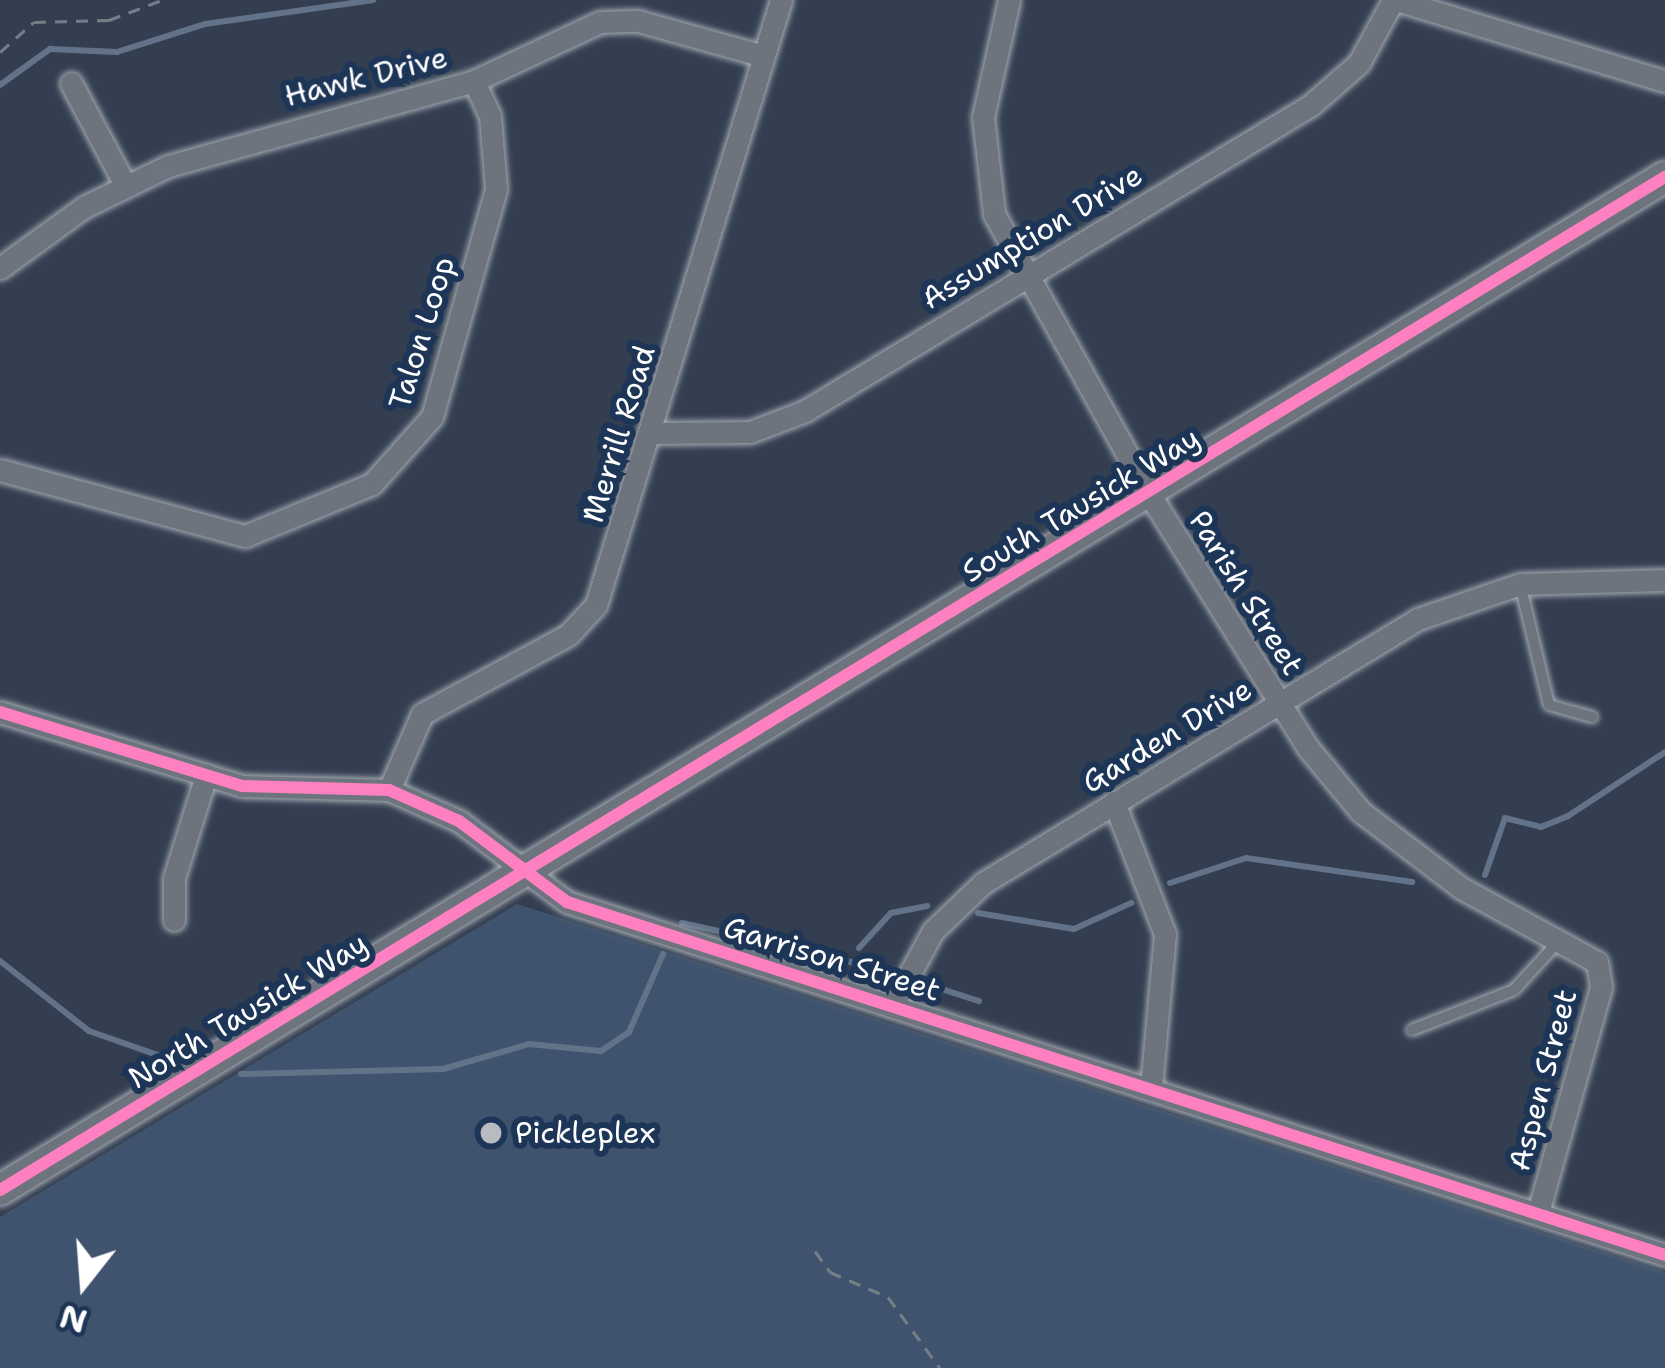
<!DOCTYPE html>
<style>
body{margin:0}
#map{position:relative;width:1665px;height:1368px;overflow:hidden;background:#333f51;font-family:"Shantell Sans",sans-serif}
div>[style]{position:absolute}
.green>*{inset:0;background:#40536e}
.stream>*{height:6px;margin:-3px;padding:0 3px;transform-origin:3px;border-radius:3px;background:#627389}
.path>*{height:3px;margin-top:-1.5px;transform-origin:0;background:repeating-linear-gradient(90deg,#767d86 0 12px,transparent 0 21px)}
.roads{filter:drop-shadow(0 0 3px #a3a9b1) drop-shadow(0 0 3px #a3a9b1)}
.lane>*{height:10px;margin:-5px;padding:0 5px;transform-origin:5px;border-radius:5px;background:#6e747e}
.street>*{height:21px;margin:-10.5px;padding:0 10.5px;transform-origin:10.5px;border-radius:10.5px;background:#6e747e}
.secondary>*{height:30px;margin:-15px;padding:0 15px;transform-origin:15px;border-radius:15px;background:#6e747e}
.cycleway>*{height:12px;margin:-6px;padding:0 6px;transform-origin:6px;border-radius:6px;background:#ff80c0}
.dots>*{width:33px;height:33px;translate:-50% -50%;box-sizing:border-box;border:6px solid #1d3557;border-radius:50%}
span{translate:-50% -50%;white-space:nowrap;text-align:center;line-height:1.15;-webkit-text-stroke:12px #1d3557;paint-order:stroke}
.street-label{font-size:30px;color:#fff}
.poi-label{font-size:30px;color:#fff}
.left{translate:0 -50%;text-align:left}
.north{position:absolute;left:24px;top:1224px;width:120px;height:120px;-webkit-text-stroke:9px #1d3557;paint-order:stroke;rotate:197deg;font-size:33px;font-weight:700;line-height:48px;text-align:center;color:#fff}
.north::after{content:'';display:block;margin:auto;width:42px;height:54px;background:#fff;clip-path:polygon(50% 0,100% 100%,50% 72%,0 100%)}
</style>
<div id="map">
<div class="green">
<i style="clip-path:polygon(517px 904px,1665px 1272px,1665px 1368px,0 1368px,0 1217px)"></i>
</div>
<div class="stream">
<i style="left:0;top:85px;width:62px;rotate:-35.8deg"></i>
<i style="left:50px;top:49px;width:67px;rotate:2.6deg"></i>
<i style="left:117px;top:52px;width:92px;rotate:-17.7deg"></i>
<i style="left:205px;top:24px;width:170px;rotate:-8.1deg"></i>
<i style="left:1485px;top:875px;width:60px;rotate:-70.7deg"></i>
<i style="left:1505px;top:818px;width:37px;rotate:14deg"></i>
<i style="left:1541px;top:827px;width:29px;rotate:-22deg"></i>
<i style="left:1568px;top:816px;width:116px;rotate:-33.4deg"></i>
<i style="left:1170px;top:883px;width:80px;rotate:-18.2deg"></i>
<i style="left:1246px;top:858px;width:168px;rotate:8.2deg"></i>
<i style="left:978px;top:913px;width:97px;rotate:9.5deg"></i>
<i style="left:1074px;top:929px;width:63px;rotate:-24.5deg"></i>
<i style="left:682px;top:923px;width:157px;rotate:12.2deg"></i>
<i style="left:859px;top:948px;width:47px;rotate:-47.6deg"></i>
<i style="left:891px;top:913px;width:37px;rotate:-11deg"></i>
<i style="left:836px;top:958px;width:57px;rotate:15.3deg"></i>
<i style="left:0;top:961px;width:113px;rotate:38.2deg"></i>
<i style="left:89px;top:1031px;width:82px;rotate:19.3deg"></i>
<i style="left:920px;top:982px;width:62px;rotate:17.9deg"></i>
<i style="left:241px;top:1074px;width:202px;rotate:-1.4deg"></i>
<i style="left:443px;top:1069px;width:90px;rotate:-16.2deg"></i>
<i style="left:529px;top:1044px;width:72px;rotate:5.6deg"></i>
<i style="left:601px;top:1051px;width:34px;rotate:-34deg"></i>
<i style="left:629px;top:1032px;width:85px;rotate:-66.4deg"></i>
</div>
<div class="path">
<i style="left:0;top:52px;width:45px;rotate:-41.4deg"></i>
<i style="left:34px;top:22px;width:75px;rotate:-1.5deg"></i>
<i style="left:109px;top:20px;width:57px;rotate:-20.7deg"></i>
<i style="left:815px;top:1251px;width:26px;rotate:54deg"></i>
<i style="left:830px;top:1272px;width:63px;rotate:23.3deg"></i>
<i style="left:888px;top:1297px;width:88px;rotate:53.8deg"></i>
</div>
<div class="roads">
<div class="lane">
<i style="left:1520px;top:584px;width:124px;rotate:76.5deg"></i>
<i style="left:1549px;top:705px;width:45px;rotate:15.6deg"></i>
<i style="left:1412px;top:1030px;width:110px;rotate:-21.4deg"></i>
<i style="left:1514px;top:990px;width:65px;rotate:-47.5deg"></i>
</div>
<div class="street">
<i style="left:1009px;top:0;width:120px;rotate:102.5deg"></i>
<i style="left:983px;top:117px;width:98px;rotate:83.5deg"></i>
<i style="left:994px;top:214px;width:318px;rotate:61deg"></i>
<i style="left:1148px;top:492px;width:302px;rotate:58deg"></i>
<i style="left:1308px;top:748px;width:83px;rotate:50.4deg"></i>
<i style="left:1361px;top:812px;width:126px;rotate:37.2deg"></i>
<i style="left:1461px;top:888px;width:155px;rotate:28.6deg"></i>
<i style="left:1597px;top:962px;width:25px;rotate:81deg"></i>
<i style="left:1601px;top:987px;width:235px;rotate:105.6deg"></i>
<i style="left:1396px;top:0;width:281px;rotate:16.8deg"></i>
<i style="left:71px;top:83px;width:115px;rotate:62.1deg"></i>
<i style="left:0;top:268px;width:104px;rotate:-36deg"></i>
<i style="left:84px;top:207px;width:93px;rotate:-26deg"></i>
<i style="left:168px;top:166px;width:318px;rotate:-15.5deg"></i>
<i style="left:474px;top:81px;width:139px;rotate:-25.1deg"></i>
<i style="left:600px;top:22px;width:38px;rotate:-2deg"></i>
<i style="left:638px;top:21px;width:130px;rotate:15.6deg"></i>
<i style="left:651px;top:433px;width:99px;rotate:-0.6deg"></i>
<i style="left:750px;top:432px;width:59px;rotate:-20.9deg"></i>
<i style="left:805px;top:411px;width:591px;rotate:-31.16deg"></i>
<i style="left:1311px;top:105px;width:64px;rotate:-41.2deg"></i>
<i style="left:1359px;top:63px;width:72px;rotate:-61.6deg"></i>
<i style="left:0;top:470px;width:254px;rotate:15.1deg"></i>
<i style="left:245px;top:536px;width:137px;rotate:-22.3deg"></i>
<i style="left:372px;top:484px;width:90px;rotate:-48.2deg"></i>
<i style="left:432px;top:417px;width:237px;rotate:-74.3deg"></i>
<i style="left:496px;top:189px;width:73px;rotate:-94.7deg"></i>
<i style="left:490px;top:116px;width:38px;rotate:-115deg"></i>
<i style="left:0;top:712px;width:253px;rotate:17deg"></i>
<i style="left:242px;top:786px;width:147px;rotate:1.6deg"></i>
<i style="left:389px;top:790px;width:77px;rotate:23.9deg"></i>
<i style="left:459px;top:821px;width:135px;rotate:36.9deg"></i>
<i style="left:567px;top:902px;width:1153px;rotate:17.82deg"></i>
<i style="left:389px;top:790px;width:83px;rotate:-66.5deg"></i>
<i style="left:422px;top:714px;width:166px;rotate:-28.4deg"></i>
<i style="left:568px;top:635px;width:41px;rotate:-47deg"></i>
<i style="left:596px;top:605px;width:633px;rotate:-73deg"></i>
<i style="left:1114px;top:802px;width:142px;rotate:68.9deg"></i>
<i style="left:1165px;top:934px;width:154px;rotate:95.2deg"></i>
<i style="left:174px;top:920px;width:42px;rotate:-90deg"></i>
<i style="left:174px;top:878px;width:108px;rotate:-72.7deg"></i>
<i style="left:894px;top:1003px;width:82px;rotate:-61.6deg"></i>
<i style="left:933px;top:931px;width:69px;rotate:-43.8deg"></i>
<i style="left:983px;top:883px;width:509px;rotate:-31.25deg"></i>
<i style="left:1418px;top:619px;width:108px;rotate:-18.9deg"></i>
<i style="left:1520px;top:584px;width:145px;rotate:-1.6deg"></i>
</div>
<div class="secondary">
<i style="left:0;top:1190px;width:1949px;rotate:-31.32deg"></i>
</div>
</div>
<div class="cycleway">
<i style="left:0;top:712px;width:253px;rotate:17deg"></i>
<i style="left:242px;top:786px;width:147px;rotate:1.6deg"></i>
<i style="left:389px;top:790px;width:77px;rotate:23.9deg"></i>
<i style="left:459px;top:821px;width:135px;rotate:36.9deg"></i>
<i style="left:567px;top:902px;width:1153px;rotate:17.82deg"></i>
<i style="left:0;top:1190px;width:1949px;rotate:-31.32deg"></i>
</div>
<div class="dots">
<i style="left:491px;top:1133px;background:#b8bcc2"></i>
</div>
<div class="street-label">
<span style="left:366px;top:77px;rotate:-14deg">Hawk Drive</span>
<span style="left:1032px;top:237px;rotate:-31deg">Assumption Drive</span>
<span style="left:422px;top:333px;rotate:-73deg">Talon Loop</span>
<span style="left:619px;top:434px;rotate:-73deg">Merrill Road</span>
<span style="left:1081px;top:505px;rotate:-31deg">South Tausick Way</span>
<span style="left:1246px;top:593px;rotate:58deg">Parish Street</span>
<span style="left:1167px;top:736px;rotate:-31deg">Garden Drive</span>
<span style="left:832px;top:959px;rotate:17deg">Garrison Street</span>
<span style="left:248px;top:1011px;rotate:-31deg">North Tausick Way</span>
<span style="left:1543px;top:1080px;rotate:-75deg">Aspen Street</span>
</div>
<div class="poi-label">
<span class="left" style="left:515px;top:1133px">Pickleplex</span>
</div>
<div class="north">N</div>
</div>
